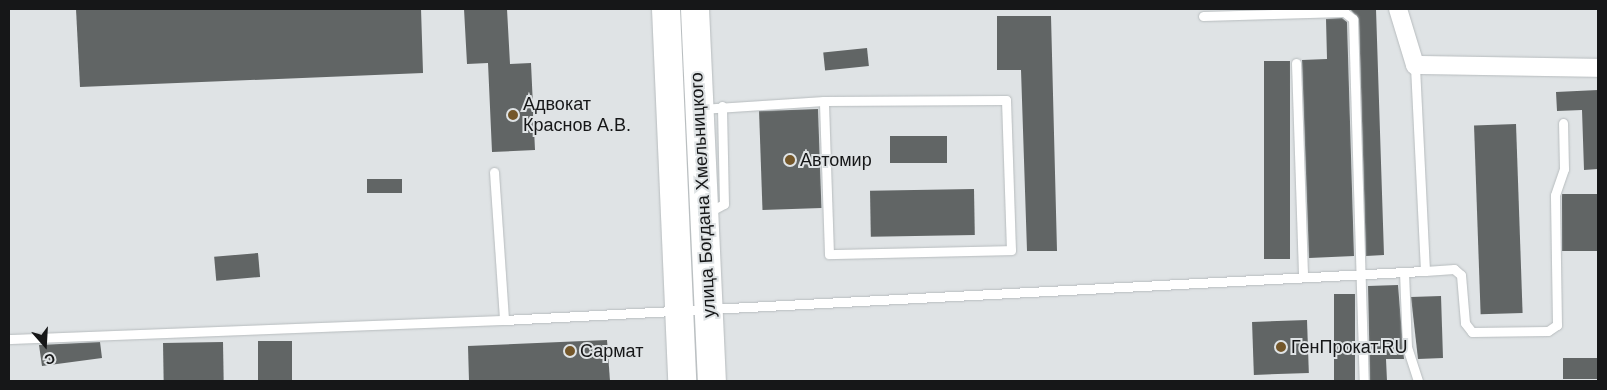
<!DOCTYPE html>
<meta charset="utf-8">
<style>
body{margin:0}
#map{position:relative;width:1607px;height:390px;overflow:hidden;background:#dfe3e5;font-family:Arial,sans-serif}
div>[style]{position:absolute}
.building>*{inset:0;background:#616565;transform-origin:0 0}
.roads{filter:drop-shadow(0 0 1px #b7bcbe) drop-shadow(0 0 1px #b7bcbe)}
.lane>*{height:9px;margin:-4.5px;padding:0 4.5px;transform-origin:4.5px;border-radius:4.5px;background:#fff}
.street>*{height:18px;margin:-9px;padding:0 9px;transform-origin:9px;border-radius:9px;background:#fff}
.highway>*{height:28px;margin:-14px;padding:0 14px;transform-origin:14px;border-radius:14px;background:#fff}
.dots>*{width:14px;height:14px;translate:-50% -50%;box-sizing:border-box;border:2px solid #dfe3e5;border-radius:50%}
span{translate:-50% -50%;white-space:nowrap;text-align:center;line-height:1.15;-webkit-text-stroke:4px #dfe3e5;paint-order:stroke}
.poi-label{font-size:18px;color:#161718}
.left{translate:0 -50%;text-align:left}
.street-label{font-size:18px;color:#161718}
.frame{position:absolute;inset:0;border:10px solid #161718;pointer-events:none}
.north{position:absolute;left:20px;top:320px;width:50px;height:50px;-webkit-text-stroke:4px #dfe3e5;paint-order:stroke;rotate:161deg;font-size:14px;font-weight:700;line-height:20px;text-align:center;color:#161718}
.north::after{content:'';display:block;margin:auto;width:18px;height:22px;background:#161718;clip-path:polygon(50% 0,100% 100%,50% 72%,0 100%)}
</style>
<div id="map">
<div class="building">
<i style="clip-path:polygon(76px 9px,421px 9px,423px 73px,80px 87px)"></i>
<i style="clip-path:polygon(464px 9px,507px 9px,510px 64px,531px 63px,535px 150px,492px 152px,488px 63px,467px 64px)"></i>
<i style="clip-path:polygon(1350px 9px,1376px 9px,1384px 255px,1366px 256px,1359px 19px)"></i>
<i style="clip-path:polygon(997px 16px,1051px 16px,1057px 251px,1027px 251px,1021px 70px,997px 70px)"></i>
<i style="clip-path:polygon(1342px 18px,1347px 22px,1354px 256px,1309px 258px,1302px 60px,1327px 59px,1326px 19px)"></i>
<i style="left:867px;top:48px;width:18px;height:44px;rotate:84deg"></i>
<i style="left:1264px;top:61px;width:26px;height:198px"></i>
<i style="clip-path:polygon(1598px 90px,1598px 169px,1584px 170px,1582px 110px,1557px 111px,1556px 92px)"></i>
<i style="left:818px;top:109px;width:99px;height:59px;rotate:88deg"></i>
<i style="left:1516px;top:124px;width:189px;height:42px;rotate:88deg"></i>
<i style="left:947px;top:136px;width:27px;height:57px;rotate:90deg"></i>
<i style="left:367px;top:179px;width:35px;height:14px"></i>
<i style="left:974px;top:189px;width:46px;height:104px;rotate:89deg"></i>
<i style="left:1598px;top:194px;width:57px;height:36px;rotate:90deg"></i>
<i style="left:258px;top:253px;width:24px;height:44px;rotate:85deg"></i>
<i style="clip-path:polygon(1398px 285px,1404px 359px,1386px 359px,1387px 381px,1370px 381px,1368px 286px)"></i>
<i style="left:1334px;top:294px;width:21px;height:87px"></i>
<i style="clip-path:polygon(1441px 296px,1443px 358px,1418px 359px,1411px 297px)"></i>
<i style="left:1307px;top:320px;width:53px;height:55px;rotate:88deg"></i>
<i style="clip-path:polygon(607px 340px,610px 381px,469px 381px,468px 346px)"></i>
<i style="left:258px;top:341px;width:34px;height:40px"></i>
<i style="clip-path:polygon(100px 342px,102px 358px,42px 366px,39px 345px)"></i>
<i style="left:223px;top:342px;width:39px;height:60px;rotate:89deg"></i>
<i style="left:1598px;top:358px;width:21px;height:35px;rotate:90deg"></i>
</div>
<div class="roads">
<div class="lane">
<i style="left:1203px;top:16px;width:141px;rotate:-1.6deg"></i>
<i style="left:1344px;top:12px;width:11px;rotate:38deg"></i>
<i style="left:1353px;top:19px;width:362px;rotate:88.3deg"></i>
<i style="left:1296px;top:63px;width:214px;rotate:88.1deg"></i>
<i style="left:701px;top:109px;width:123px;rotate:-3.7deg"></i>
<i style="left:824px;top:101px;width:182px;rotate:-0.3deg"></i>
<i style="left:1006px;top:100px;width:150px;rotate:88.1deg"></i>
<i style="left:1011px;top:250px;width:182px;rotate:178.7deg"></i>
<i style="left:829px;top:254px;width:153px;rotate:-91.9deg"></i>
<i style="left:494px;top:172px;width:148px;rotate:86.1deg"></i>
<i style="left:707px;top:213px;width:19px;rotate:-28deg"></i>
<i style="left:724px;top:204px;width:98px;rotate:-91.2deg"></i>
<i style="left:1425px;top:271px;width:29px;rotate:-4deg"></i>
<i style="left:1454px;top:269px;width:9px;rotate:41deg"></i>
<i style="left:1461px;top:275px;width:48px;rotate:85.2deg"></i>
<i style="left:1465px;top:323px;width:11px;rotate:52deg"></i>
<i style="left:1472px;top:332px;width:76px;rotate:-0.8deg"></i>
<i style="left:1548px;top:331px;width:11px;rotate:-34deg"></i>
<i style="left:1557px;top:325px;width:130px;rotate:-90.9deg"></i>
<i style="left:1555px;top:195px;width:28px;rotate:-71deg"></i>
<i style="left:1564px;top:169px;width:46px;rotate:-91.2deg"></i>
<i style="left:1404px;top:272px;width:75px;rotate:87.7deg"></i>
<i style="left:1407px;top:347px;width:36px;rotate:72deg"></i>
<i style="left:9px;top:339px;width:495px;rotate:-2.2deg"></i>
<i style="left:504px;top:320px;width:922px;rotate:-3.05deg"></i>
<i style="left:1425px;top:271px;width:206px;rotate:-92.8deg"></i>
</div>
<div class="street">
<i style="left:1398px;top:9px;width:59px;rotate:73.1deg"></i>
<i style="left:1415px;top:65px;width:183px;rotate:0.9deg"></i>
</div>
<div class="highway">
<i style="left:666px;top:9px;width:372px;rotate:87.5deg"></i>
<i style="left:695px;top:9px;width:372px;rotate:87.4deg"></i>
</div>
</div>
<div class="dots">
<i style="left:513px;top:115px;background:#74572a"></i>
<i style="left:790px;top:160px;background:#74572a"></i>
<i style="left:1281px;top:347px;background:#74572a"></i>
<i style="left:570px;top:351px;background:#74572a"></i>
</div>
<div class="poi-label">
<span class="left" style="left:523px;top:115px">Адвокат<br>Краснов А.В.</span>
<span class="left" style="left:800px;top:160px">Автомир</span>
<span class="left" style="left:1291px;top:347px">ГенПрокат.RU</span>
<span class="left" style="left:580px;top:351px">Сармат</span>
</div>
<div class="street-label">
<span style="left:703px;top:195px;rotate:-93deg">улица Богдана Хмельницкого</span>
</div>
<div class="frame"></div>
<div class="north">С</div>
</div>
